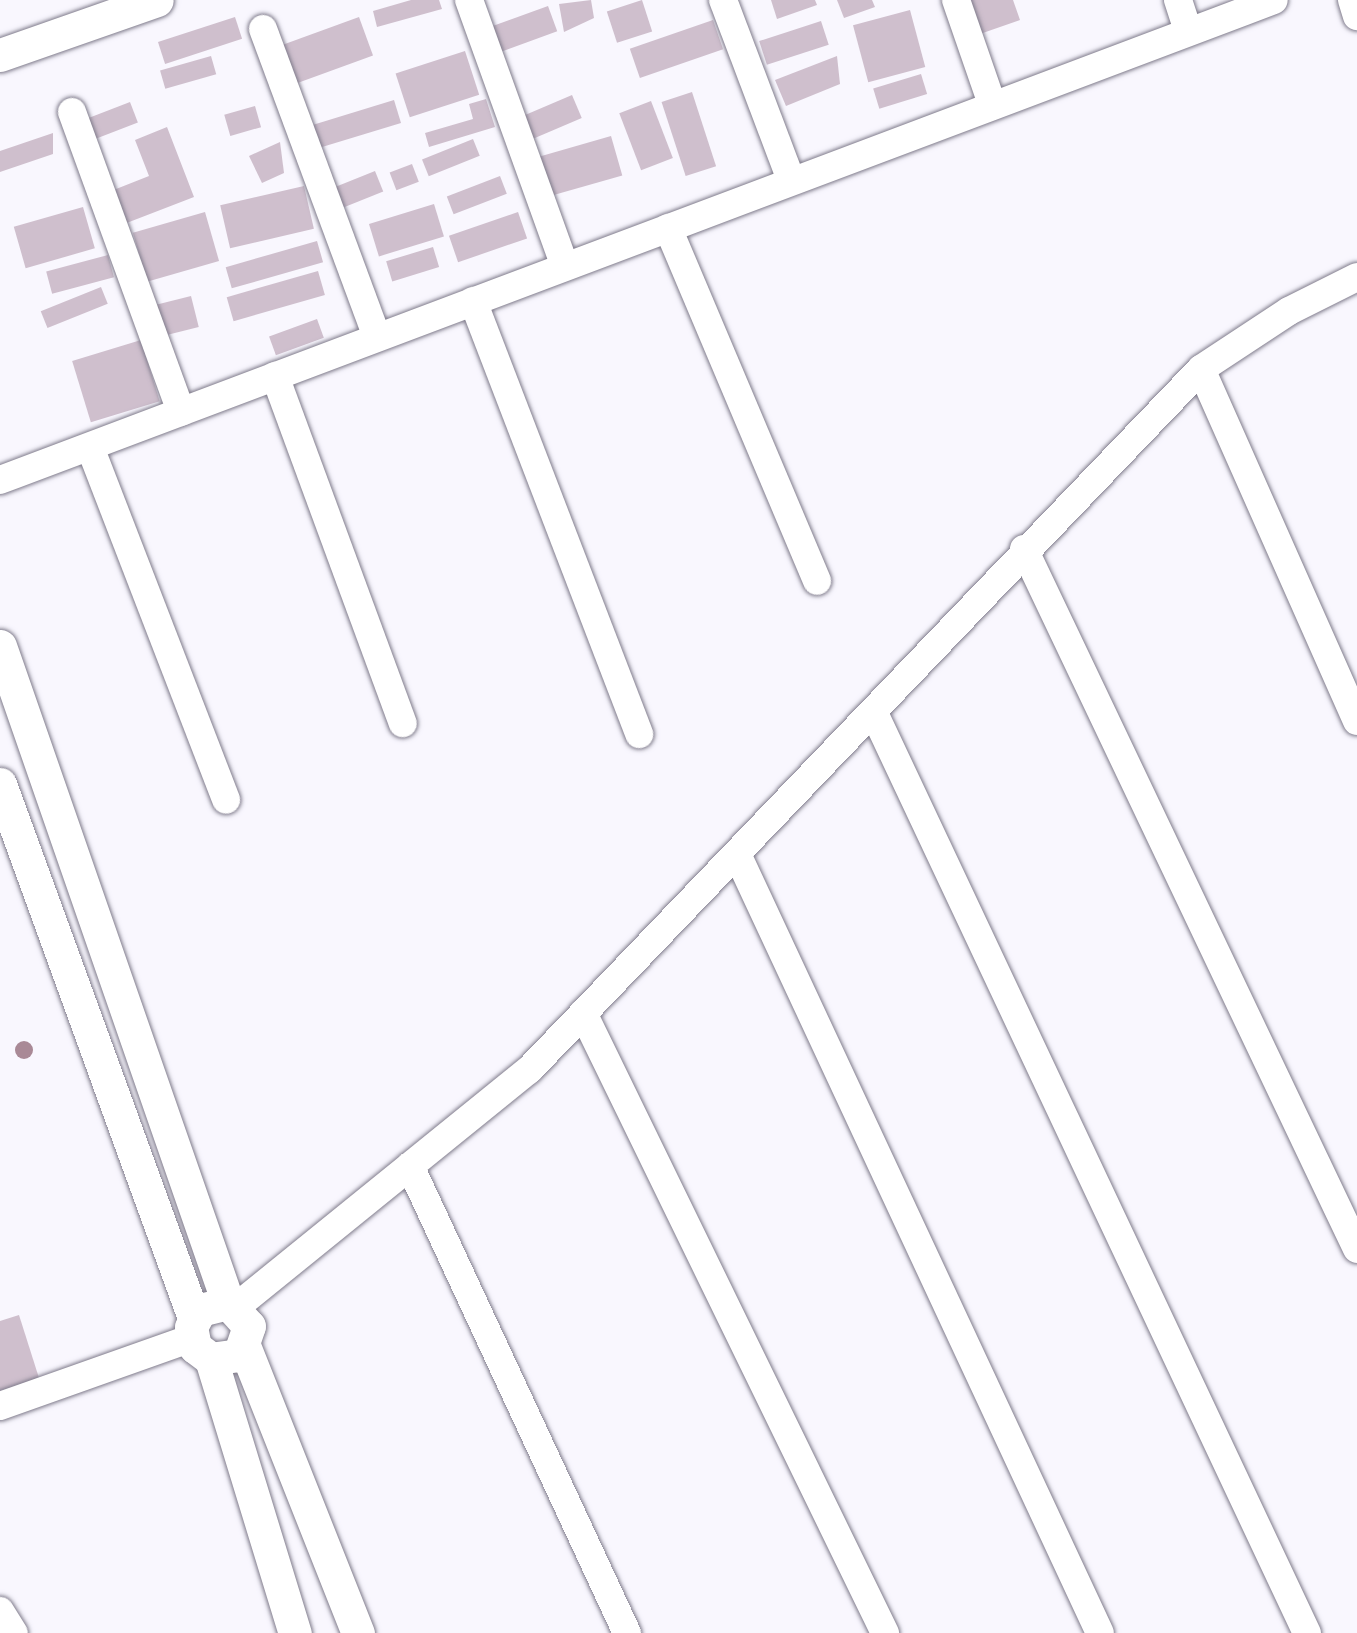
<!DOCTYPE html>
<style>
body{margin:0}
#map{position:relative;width:1357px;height:1633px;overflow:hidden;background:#f9f7fe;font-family:"Source Sans 3",sans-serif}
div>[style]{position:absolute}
.building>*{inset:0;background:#cfbfcd;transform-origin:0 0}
.roads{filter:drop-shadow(0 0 2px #7f7b8b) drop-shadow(0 0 2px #7f7b8b)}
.minor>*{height:28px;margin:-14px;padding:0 14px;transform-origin:14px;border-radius:14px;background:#fff}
.tertiary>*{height:33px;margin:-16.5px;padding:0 16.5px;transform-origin:16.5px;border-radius:16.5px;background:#fff}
.trees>*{width:18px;height:18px;margin:-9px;border-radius:50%;background:#a98996}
span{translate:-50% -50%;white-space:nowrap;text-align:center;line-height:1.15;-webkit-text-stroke:6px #f9f7fe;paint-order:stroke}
</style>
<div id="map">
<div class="building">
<i style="clip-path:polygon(411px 0,439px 0,442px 9px,377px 27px,373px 11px)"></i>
<i style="clip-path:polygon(591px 0,594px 18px,564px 32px,559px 4px)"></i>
<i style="left:642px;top:0;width:33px;height:37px;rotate:72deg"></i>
<i style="clip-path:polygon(771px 0,815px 0,817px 5px,777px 19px)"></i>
<i style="clip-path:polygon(837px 0,872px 0,875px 7px,844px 18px)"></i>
<i style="clip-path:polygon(965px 0,1013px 0,1020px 20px,977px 35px)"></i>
<i style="left:548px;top:6px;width:27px;height:61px;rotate:70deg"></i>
<i style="left:910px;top:10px;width:59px;height:59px;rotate:75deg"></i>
<i style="left:235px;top:17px;width:23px;height:81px;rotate:72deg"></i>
<i style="left:359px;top:17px;width:41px;height:84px;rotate:70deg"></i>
<i style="left:713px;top:20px;width:31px;height:88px;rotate:71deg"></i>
<i style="left:821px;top:21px;width:25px;height:65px;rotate:72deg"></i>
<i style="left:465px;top:51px;width:46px;height:73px;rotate:72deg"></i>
<i style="left:211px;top:56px;width:19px;height:53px;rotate:74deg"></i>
<i style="clip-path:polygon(837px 56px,840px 84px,786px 106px,775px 80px)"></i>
<i style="left:921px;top:74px;width:21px;height:50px;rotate:73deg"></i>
<i style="left:692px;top:92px;width:78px;height:32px;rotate:72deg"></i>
<i style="left:572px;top:95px;width:25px;height:56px;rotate:67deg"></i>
<i style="clip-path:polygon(486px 99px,495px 127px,429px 147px,425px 133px,473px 119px,469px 104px)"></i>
<i style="left:394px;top:100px;width:24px;height:86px;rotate:73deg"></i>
<i style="left:651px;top:101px;width:61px;height:34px;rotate:69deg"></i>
<i style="left:130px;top:102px;width:22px;height:52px;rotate:69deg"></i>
<i style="left:255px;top:106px;width:22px;height:32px;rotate:74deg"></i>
<i style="clip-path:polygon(167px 127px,194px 197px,124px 224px,111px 191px,149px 176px,135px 140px)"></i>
<i style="clip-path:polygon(53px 133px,53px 154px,0 172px,0 151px)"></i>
<i style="left:611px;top:136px;width:41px;height:75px;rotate:74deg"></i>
<i style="left:473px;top:139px;width:18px;height:55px;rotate:68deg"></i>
<i style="clip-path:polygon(280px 142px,284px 173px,262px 183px,249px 156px)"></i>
<i style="left:412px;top:164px;width:19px;height:24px;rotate:69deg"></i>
<i style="left:375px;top:171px;width:22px;height:49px;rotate:68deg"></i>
<i style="left:500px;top:176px;width:19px;height:57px;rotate:69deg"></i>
<i style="left:304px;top:186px;width:44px;height:86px;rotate:77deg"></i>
<i style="left:434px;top:204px;width:34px;height:68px;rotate:73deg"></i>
<i style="left:83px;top:207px;width:43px;height:72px;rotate:74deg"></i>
<i style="left:205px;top:212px;width:51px;height:75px;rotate:74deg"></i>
<i style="left:518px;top:212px;width:28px;height:73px;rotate:71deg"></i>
<i style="left:317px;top:241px;width:22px;height:95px;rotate:74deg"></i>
<i style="left:433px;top:247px;width:21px;height:49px;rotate:73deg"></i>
<i style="left:108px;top:255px;width:23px;height:64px;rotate:75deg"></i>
<i style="left:318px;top:271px;width:25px;height:95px;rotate:74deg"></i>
<i style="left:101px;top:287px;width:18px;height:65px;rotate:68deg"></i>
<i style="left:191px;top:296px;width:32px;height:39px;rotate:76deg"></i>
<i style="left:317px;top:319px;width:20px;height:51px;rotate:70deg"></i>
<i style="left:141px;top:340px;width:64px;height:72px;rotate:73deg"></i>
<i style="clip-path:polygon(19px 1315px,39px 1378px,0 1391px,0 1321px)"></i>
</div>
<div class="roads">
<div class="minor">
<i style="left:469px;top:0;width:283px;rotate:70.2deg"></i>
<i style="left:723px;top:0;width:192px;rotate:69.3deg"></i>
<i style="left:956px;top:0;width:110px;rotate:70.9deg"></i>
<i style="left:1178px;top:0;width:32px;rotate:72deg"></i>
<i style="left:1352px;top:0;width:17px;rotate:73deg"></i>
<i style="left:263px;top:29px;width:328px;rotate:69.7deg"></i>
<i style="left:72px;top:112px;width:319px;rotate:70deg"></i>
<i style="left:668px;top:228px;width:383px;rotate:67.1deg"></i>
<i style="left:473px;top:301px;width:464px;rotate:69deg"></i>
<i style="left:1201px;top:369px;width:385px;rotate:66.1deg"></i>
<i style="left:275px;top:376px;width:370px;rotate:69.8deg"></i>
<i style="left:90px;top:447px;width:378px;rotate:68.9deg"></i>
<i style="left:0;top:480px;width:1361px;rotate:-20.64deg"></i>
<i style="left:1024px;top:549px;width:775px;rotate:64.56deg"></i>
<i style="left:874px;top:713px;width:1017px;rotate:64.8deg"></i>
<i style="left:737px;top:854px;width:859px;rotate:65.02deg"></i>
<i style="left:583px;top:1013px;width:690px;rotate:64.03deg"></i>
<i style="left:410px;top:1166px;width:515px;rotate:65.08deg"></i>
<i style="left:236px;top:1307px;width:377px;rotate:-39deg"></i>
<i style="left:529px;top:1070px;width:971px;rotate:-46.21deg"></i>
<i style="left:1201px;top:369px;width:105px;rotate:-33.4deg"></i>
<i style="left:1289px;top:311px;width:76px;rotate:-26.6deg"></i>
<i style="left:0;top:1406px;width:204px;rotate:-19.5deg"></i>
<i style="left:0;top:1611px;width:26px;rotate:58deg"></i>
</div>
<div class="tertiary">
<i style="left:0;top:55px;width:166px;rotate:-19.3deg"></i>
<i style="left:0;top:646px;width:695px;rotate:70.86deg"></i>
<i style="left:228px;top:1303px;width:31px;rotate:48deg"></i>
<i style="left:249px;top:1326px;width:31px;rotate:109deg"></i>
<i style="left:239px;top:1355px;width:28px;rotate:172deg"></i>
<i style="left:211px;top:1359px;width:20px;rotate:-143deg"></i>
<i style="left:195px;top:1347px;width:20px;rotate:-101deg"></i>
<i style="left:191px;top:1327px;width:19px;rotate:-62deg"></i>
<i style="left:200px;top:1310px;width:29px;rotate:-14deg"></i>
<i style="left:0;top:784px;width:568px;rotate:70.03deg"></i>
<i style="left:245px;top:1348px;width:307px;rotate:68.4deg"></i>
<i style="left:211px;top:1359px;width:287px;rotate:73deg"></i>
</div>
</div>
<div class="trees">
<i style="left:24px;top:1050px"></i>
</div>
</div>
